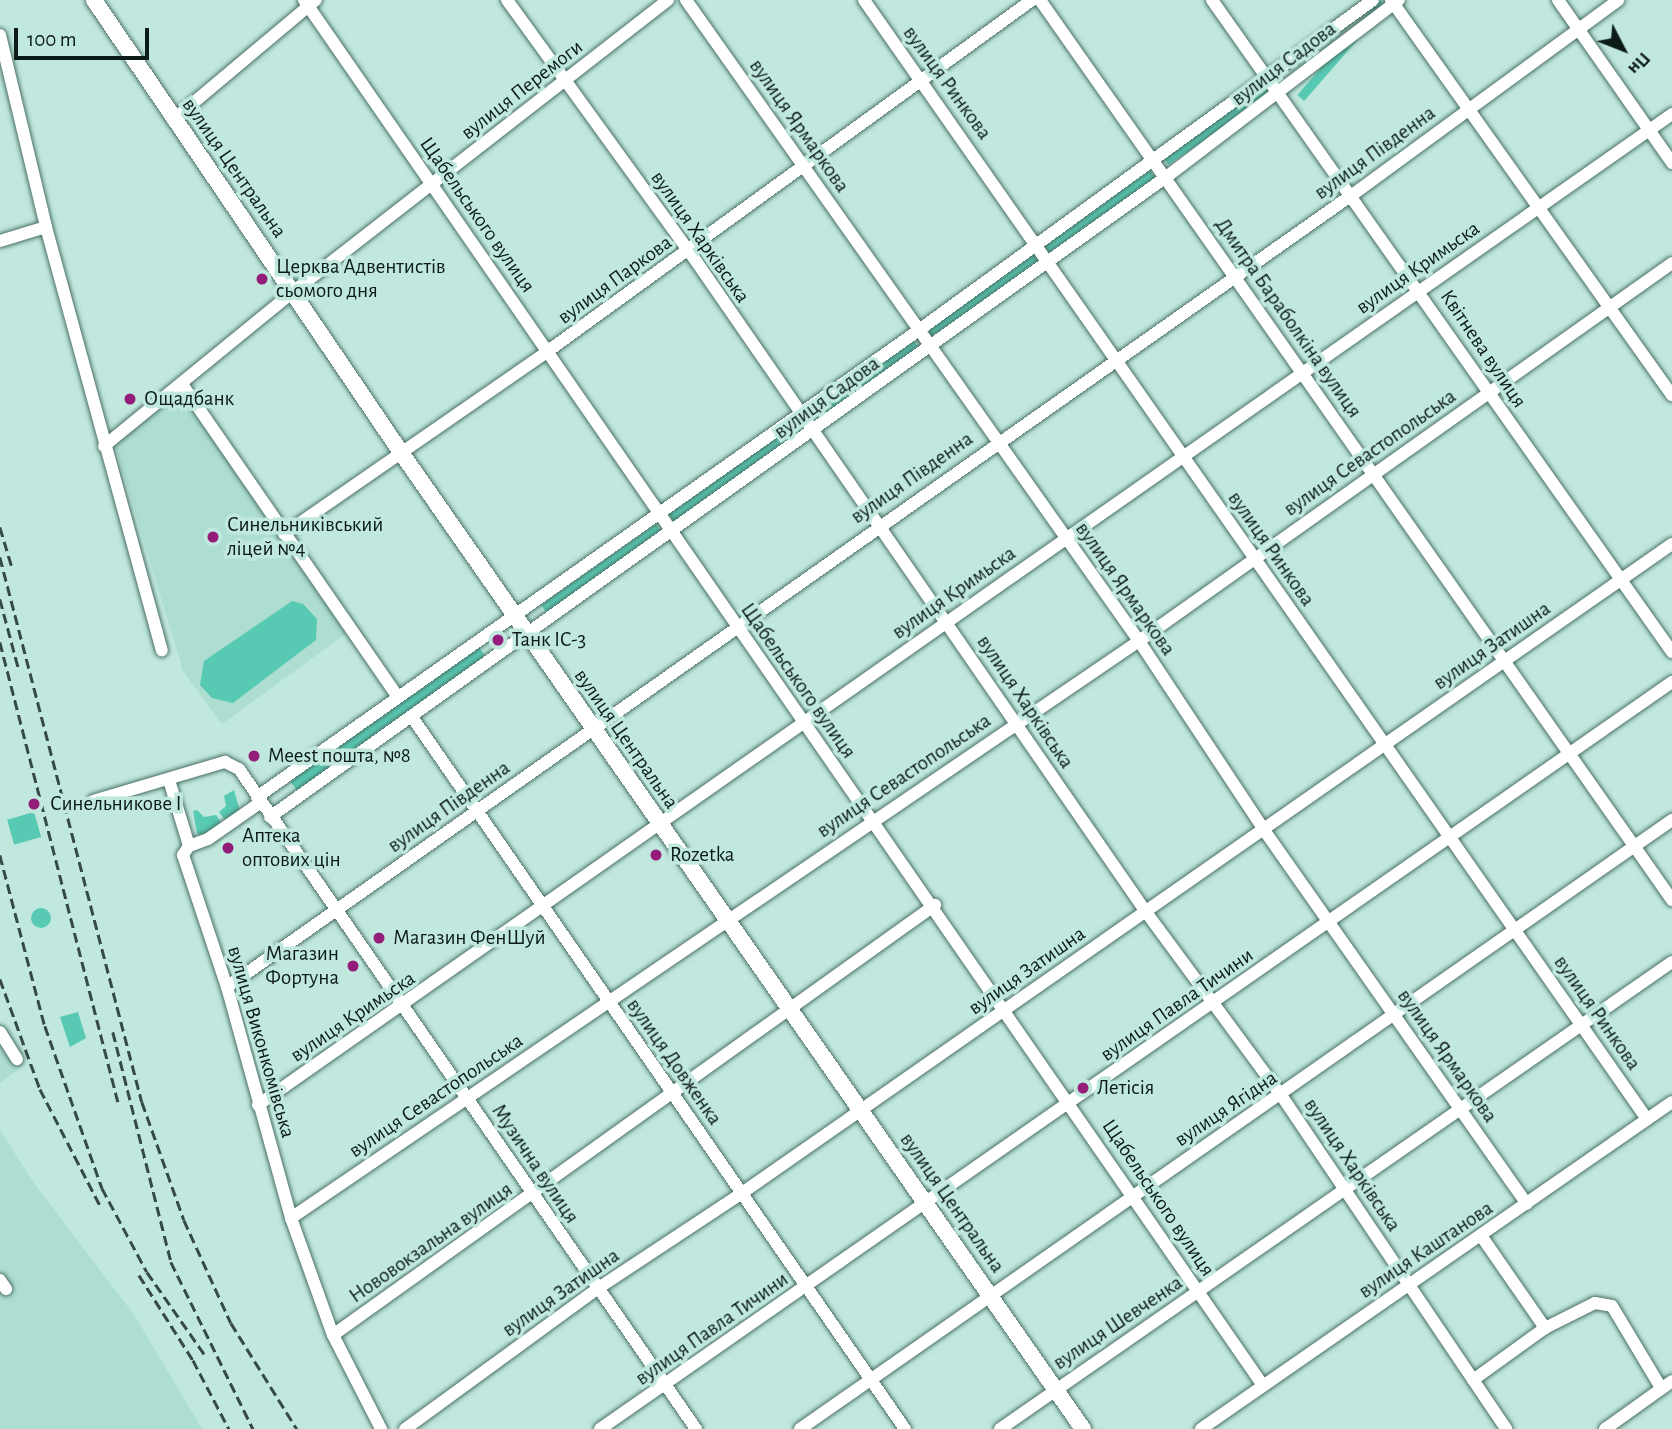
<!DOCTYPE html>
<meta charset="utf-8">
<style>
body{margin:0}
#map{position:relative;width:1672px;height:1429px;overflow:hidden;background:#c0e8de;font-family:"Alegreya Sans",sans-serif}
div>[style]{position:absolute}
.built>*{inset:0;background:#added1}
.green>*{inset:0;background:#58cab3;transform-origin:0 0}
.round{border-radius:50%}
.roads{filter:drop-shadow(0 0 2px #4b7067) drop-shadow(0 0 2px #4b7067)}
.minor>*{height:12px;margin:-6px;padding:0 6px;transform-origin:6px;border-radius:6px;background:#fff}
.major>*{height:16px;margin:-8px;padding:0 8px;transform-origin:8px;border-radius:8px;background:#fff}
.rail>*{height:2.5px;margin-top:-1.25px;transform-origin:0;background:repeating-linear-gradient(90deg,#354a44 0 10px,transparent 0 15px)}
.dots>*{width:19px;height:19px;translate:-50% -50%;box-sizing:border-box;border:4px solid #c0e8de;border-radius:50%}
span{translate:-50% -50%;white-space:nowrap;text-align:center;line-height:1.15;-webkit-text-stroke:7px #c0e8de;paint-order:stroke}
.street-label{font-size:21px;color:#0c1b17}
.poi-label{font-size:21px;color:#0c1b17}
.left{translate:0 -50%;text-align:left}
.right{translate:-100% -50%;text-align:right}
.north{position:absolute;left:1588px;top:14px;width:70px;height:70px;-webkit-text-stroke:5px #c0e8de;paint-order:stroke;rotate:132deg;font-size:19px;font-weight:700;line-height:28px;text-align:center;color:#0c1b17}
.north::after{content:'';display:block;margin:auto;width:24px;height:32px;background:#0c1b17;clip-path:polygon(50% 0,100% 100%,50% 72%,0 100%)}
.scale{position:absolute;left:14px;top:28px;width:135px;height:32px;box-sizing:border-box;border:4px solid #0c1b17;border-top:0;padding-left:9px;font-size:21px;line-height:24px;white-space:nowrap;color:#0c1b17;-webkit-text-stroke:5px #c0e8de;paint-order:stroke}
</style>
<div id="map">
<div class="built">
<i style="clip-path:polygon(182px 390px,348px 632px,222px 724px,183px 671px,114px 442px)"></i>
<i style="clip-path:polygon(0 1024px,24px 1065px,0 1083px)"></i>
<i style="clip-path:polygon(0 1130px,33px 1182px,135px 1316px,202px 1429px,0 1429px)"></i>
</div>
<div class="green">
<i style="left:1380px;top:0;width:9px;height:126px;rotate:41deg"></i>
<i style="left:1265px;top:86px;width:11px;height:124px;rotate:56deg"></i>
<i style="left:1150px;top:171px;width:11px;height:130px;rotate:56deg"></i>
<i style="left:1034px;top:254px;width:11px;height:132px;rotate:56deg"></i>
<i style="left:913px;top:340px;width:11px;height:130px;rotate:52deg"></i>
<i style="left:796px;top:424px;width:12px;height:156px;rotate:55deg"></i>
<i style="clip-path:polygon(656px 524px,662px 534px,549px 616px,541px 605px)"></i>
<i style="clip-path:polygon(292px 601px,303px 604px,317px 619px,316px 640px,233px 703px,212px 698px,200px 685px,204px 661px)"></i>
<i style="clip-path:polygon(479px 647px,488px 660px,298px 792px,290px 781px)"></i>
<i style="clip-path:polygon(234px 790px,240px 811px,226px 821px,219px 812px,226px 806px,224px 796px)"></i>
<i style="clip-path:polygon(197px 810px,204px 817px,216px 815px,223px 825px,202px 837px,197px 833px,193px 811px)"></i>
<i style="left:34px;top:812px;width:26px;height:28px;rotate:74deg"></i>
<i class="round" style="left:31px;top:908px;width:20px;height:20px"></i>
<i style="clip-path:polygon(78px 1012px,86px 1038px,70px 1047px,60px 1017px)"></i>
</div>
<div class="roads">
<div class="minor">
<i style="left:304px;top:0;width:1683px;rotate:55.31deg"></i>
<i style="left:507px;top:0;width:310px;rotate:54.1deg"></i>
<i style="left:689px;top:251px;width:804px;rotate:55.34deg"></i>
<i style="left:1146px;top:912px;width:227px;rotate:53.6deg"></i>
<i style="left:1281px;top:1095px;width:403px;rotate:56deg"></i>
<i style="left:686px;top:0;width:785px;rotate:54.75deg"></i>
<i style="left:1139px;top:641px;width:227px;rotate:56.5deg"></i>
<i style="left:1264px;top:830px;width:457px;rotate:54.9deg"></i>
<i style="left:864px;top:0;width:1366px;rotate:55.02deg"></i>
<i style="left:1040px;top:0;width:1100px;rotate:54.92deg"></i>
<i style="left:1212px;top:0;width:798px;rotate:54.8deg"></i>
<i style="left:1391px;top:0;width:485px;rotate:54.6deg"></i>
<i style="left:1558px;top:0;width:199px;rotate:55deg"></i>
<i style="left:0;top:35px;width:197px;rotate:76.5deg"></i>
<i style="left:46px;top:227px;width:439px;rotate:74.7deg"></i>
<i style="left:174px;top:119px;width:185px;rotate:-40deg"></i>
<i style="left:0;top:241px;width:48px;rotate:-16.9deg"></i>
<i style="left:182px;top:384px;width:380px;rotate:55.4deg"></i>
<i style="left:104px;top:446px;width:245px;rotate:-39.2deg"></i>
<i style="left:294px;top:291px;width:474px;rotate:-37.9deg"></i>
<i style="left:284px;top:534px;width:321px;rotate:-34.7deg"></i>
<i style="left:548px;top:351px;width:598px;rotate:-35.95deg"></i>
<i style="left:412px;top:717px;width:866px;rotate:55.3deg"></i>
<i style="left:169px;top:780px;width:69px;rotate:73.1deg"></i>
<i style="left:257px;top:797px;width:810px;rotate:-35.2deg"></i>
<i style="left:919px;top:330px;width:561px;rotate:-36.01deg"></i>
<i style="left:93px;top:801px;width:138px;rotate:-16.5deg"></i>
<i style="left:225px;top:762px;width:16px;rotate:27deg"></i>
<i style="left:239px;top:769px;width:803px;rotate:55.3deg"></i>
<i style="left:270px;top:817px;width:1100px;rotate:-35.53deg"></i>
<i style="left:1165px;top:178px;width:294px;rotate:-37.3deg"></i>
<i style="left:189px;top:846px;width:11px;rotate:124deg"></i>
<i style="left:183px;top:855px;width:139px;rotate:71.6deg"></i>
<i style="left:227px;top:987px;width:240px;rotate:74.5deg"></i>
<i style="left:291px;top:1218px;width:124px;rotate:70.3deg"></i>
<i style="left:333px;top:1335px;width:106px;rotate:62.9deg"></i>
<i style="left:189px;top:846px;width:20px;rotate:-20deg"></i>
<i style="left:208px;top:839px;width:65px;rotate:-34.9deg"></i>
<i style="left:227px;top:987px;width:1376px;rotate:-35.15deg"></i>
<i style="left:1352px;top:195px;width:330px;rotate:-36.2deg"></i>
<i style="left:0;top:1032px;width:32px;rotate:58deg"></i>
<i style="left:258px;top:1105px;width:1727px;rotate:-35.02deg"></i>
<i style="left:291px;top:1218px;width:1026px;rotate:-34.23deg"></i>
<i style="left:1139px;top:641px;width:653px;rotate:-35.34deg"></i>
<i style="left:1482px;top:1237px;width:111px;rotate:55.3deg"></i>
<i style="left:0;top:1280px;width:11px;rotate:56deg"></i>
<i style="left:333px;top:1335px;width:740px;rotate:-35.54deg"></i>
<i style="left:1473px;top:1380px;width:89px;rotate:-35.8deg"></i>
<i style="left:1545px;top:1328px;width:56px;rotate:-26.6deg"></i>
<i style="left:1595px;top:1303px;width:17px;rotate:10deg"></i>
<i style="left:1612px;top:1306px;width:96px;rotate:59.1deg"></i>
<i style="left:405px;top:1429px;width:238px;rotate:-36.1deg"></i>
<i style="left:597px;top:1289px;width:174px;rotate:-33.5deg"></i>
<i style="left:742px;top:1193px;width:1134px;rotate:-34.91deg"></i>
<i style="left:600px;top:1429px;width:1307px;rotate:-34.87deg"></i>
<i style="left:800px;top:1429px;width:1064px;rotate:-34.93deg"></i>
<i style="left:1000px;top:1429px;width:818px;rotate:-34.8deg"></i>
<i style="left:1201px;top:1429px;width:573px;rotate:-34.77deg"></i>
<i style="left:1605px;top:1429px;width:82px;rotate:-35.6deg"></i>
</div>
<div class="major">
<i style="left:94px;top:0;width:545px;rotate:55.84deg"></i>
<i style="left:400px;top:451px;width:1193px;rotate:55.07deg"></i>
</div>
</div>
<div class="rail">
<i style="left:0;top:527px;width:42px;rotate:73.3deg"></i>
<i style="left:0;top:557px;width:563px;rotate:75.4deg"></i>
<i style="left:142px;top:1102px;width:125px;rotate:70.4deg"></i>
<i style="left:184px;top:1220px;width:113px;rotate:65.5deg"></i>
<i style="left:231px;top:1323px;width:125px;rotate:58.1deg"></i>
<i style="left:0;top:599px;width:73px;rotate:75deg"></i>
<i style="left:0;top:642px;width:476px;rotate:75.6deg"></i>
<i style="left:0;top:855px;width:177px;rotate:75.3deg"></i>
<i style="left:45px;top:1026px;width:172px;rotate:70.6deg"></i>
<i style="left:102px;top:1188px;width:95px;rotate:61.8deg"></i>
<i style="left:147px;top:1272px;width:101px;rotate:55.1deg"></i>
<i style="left:0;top:979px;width:117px;rotate:70deg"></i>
<i style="left:40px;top:1089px;width:131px;rotate:62.7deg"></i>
<i style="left:113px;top:1032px;width:237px;rotate:75.8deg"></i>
<i style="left:171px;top:1262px;width:186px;rotate:63.8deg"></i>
<i style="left:139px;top:1275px;width:101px;rotate:57.6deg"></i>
<i style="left:193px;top:1360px;width:78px;rotate:62.4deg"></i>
</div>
<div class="dots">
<i style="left:262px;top:279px;background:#941d7a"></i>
<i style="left:130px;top:399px;background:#941d7a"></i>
<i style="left:213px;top:537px;background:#941d7a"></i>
<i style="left:498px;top:640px;background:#941d7a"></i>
<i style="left:254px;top:756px;background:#941d7a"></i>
<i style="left:34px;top:804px;background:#941d7a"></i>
<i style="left:228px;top:848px;background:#941d7a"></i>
<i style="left:656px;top:855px;background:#941d7a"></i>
<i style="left:379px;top:938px;background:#941d7a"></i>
<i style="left:353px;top:966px;background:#941d7a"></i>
<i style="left:1083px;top:1088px;background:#941d7a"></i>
</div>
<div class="street-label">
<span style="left:1284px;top:64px;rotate:-37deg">вулиця Садова</span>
<span style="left:947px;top:83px;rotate:54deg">вулиця Ринкова</span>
<span style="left:522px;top:90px;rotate:-38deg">вулиця Перемоги</span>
<span style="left:799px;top:126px;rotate:55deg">вулиця Ярмаркова</span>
<span style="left:1375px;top:153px;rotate:-36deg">вулиця Південна</span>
<span style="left:234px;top:168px;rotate:55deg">вулиця Центральна</span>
<span style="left:477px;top:215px;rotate:55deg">Щабельського вулиця</span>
<span style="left:700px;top:237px;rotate:55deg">вулиця Харківська</span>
<span style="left:1418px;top:268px;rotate:-35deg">вулиця Кримьска</span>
<span style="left:615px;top:280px;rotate:-36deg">вулиця Паркова</span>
<span style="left:1288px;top:318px;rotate:55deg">Дмитра Бараболкіна вулиця</span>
<span style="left:1483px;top:349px;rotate:56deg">Квітнева вулиця</span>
<span style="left:827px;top:398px;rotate:-36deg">вулиця Садова</span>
<span style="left:1370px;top:453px;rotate:-35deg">вулиця Севастопольська</span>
<span style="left:912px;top:478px;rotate:-35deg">вулиця Південна</span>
<span style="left:1271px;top:549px;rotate:55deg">вулиця Ринкова</span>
<span style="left:1125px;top:589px;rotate:55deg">вулиця Ярмаркова</span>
<span style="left:954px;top:593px;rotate:-35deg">вулиця Кримьска</span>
<span style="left:1492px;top:646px;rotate:-35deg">вулиця Затишна</span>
<span style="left:798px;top:681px;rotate:55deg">Щабельського вулиця</span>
<span style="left:1025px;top:702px;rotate:56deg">вулиця Харківська</span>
<span style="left:626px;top:739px;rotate:55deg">вулиця Центральна</span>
<span style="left:904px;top:776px;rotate:-34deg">вулиця Севастопольська</span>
<span style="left:449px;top:807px;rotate:-35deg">вулиця Південна</span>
<span style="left:1027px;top:971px;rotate:-35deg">вулиця Затишна</span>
<span style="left:1177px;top:1005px;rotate:-35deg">вулиця Павла Тичини</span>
<span style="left:1597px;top:1013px;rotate:55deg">вулиця Ринкова</span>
<span style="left:353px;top:1017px;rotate:-34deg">вулиця Кримьска</span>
<span style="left:261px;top:1042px;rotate:74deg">вулиця Виконкомівська</span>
<span style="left:1447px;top:1056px;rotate:55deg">вулиця Ярмаркова</span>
<span style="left:674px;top:1062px;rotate:55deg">вулиця Довженка</span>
<span style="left:436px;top:1096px;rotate:-34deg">вулиця Севастопольська</span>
<span style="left:1226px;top:1109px;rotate:-34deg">вулиця Ягідна</span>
<span style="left:535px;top:1164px;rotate:56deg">Музична вулиця</span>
<span style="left:1352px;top:1165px;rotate:56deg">вулиця Харківська</span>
<span style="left:1158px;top:1198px;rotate:56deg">Щабельського вулиця</span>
<span style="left:952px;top:1203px;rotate:55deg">вулиця Центральна</span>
<span style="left:431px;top:1243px;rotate:-35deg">Нововокзальна вулиця</span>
<span style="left:1426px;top:1250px;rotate:-34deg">вулиця Каштанова</span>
<span style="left:561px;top:1293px;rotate:-35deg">вулиця Затишна</span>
<span style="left:1118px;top:1323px;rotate:-34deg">вулиця Шевченка</span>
<span style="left:712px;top:1329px;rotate:-35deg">вулиця Павла Тичини</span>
</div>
<div class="poi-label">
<span class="left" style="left:276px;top:279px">Церква Адвентистів<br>сьомого дня</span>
<span class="left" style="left:144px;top:399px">Ощадбанк</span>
<span class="left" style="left:227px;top:537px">Синельниківський<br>ліцей №4</span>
<span class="left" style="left:512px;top:640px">Танк ІС-3</span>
<span class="left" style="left:268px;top:756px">Meest пошта, №8</span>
<span class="left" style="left:50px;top:804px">Синельникове І</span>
<span class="left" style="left:242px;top:848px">Аптека<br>оптових цін</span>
<span class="left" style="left:670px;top:855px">Rozetka</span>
<span class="left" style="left:393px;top:938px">Магазин ФенШуй</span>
<span class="right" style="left:339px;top:966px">Магазин<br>Фортуна</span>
<span class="left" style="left:1097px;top:1088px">Летісія</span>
</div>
<div class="north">Пн</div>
<div class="scale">100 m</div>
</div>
